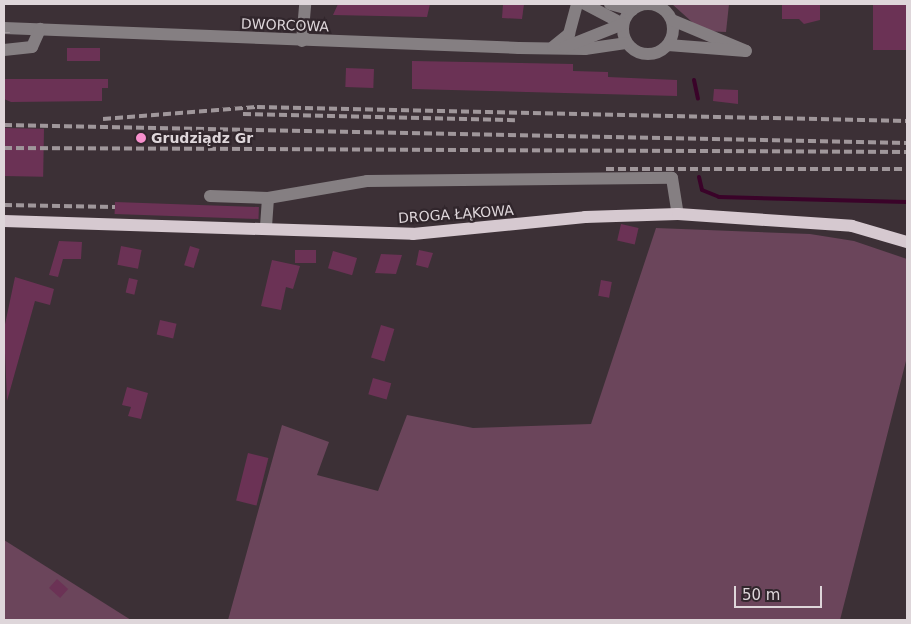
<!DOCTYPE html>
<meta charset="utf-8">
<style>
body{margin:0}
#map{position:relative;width:911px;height:624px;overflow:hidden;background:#3c3036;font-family:"DejaVu Sans",sans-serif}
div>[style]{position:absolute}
.green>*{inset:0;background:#6b455b}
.stream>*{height:4px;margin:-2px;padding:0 2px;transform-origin:2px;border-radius:2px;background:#3a0329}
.building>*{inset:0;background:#6b3255;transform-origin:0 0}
.minor>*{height:12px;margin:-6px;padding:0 6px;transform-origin:6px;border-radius:6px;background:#857f82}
.minor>.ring{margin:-6px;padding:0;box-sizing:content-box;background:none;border:12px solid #857f82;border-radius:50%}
.major>*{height:12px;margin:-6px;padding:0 6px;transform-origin:6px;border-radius:6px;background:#d6c9d0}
.tram>*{height:1px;margin:-0.5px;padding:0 0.5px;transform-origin:0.5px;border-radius:0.5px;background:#a0979b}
.rail>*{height:4px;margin-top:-2px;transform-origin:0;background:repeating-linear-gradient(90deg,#a0979b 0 8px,transparent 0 12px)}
.dots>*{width:14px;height:14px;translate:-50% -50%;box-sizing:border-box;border:2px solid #31262c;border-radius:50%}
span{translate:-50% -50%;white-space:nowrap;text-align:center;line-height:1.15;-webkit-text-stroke:4.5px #31262c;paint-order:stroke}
.street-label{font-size:14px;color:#ded6da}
.poi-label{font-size:14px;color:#ded6da;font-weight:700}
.left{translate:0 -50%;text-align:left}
.frame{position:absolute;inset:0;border:5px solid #ded6da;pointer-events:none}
.scale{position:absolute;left:734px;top:586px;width:88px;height:22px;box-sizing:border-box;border:2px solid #ded6da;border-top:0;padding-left:6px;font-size:15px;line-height:18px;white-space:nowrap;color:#ded6da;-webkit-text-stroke:4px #31262c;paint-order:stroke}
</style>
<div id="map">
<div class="green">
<i style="clip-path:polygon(672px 4px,729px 4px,726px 32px,702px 31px)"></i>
<i style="clip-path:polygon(656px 228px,810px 234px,854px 241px,907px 259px,907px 357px,840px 620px,228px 620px,282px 425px,329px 442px,317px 475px,378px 491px,407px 415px,473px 428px,591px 424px)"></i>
<i style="clip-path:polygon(4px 540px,131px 620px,4px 620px)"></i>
</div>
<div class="stream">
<i style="left:694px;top:80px;width:19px;rotate:78deg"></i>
<i style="left:699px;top:177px;width:13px;rotate:77deg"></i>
<i style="left:702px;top:190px;width:18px;rotate:22deg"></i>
<i style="left:719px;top:197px;width:188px;rotate:1.5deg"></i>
</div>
<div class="building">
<i style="clip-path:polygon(338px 4px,430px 4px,427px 17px,333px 15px)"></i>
<i style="clip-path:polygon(503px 4px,524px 4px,522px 19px,502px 18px)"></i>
<i style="clip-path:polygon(782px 4px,820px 4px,820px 20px,804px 24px,799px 19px,782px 19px)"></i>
<i style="left:873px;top:4px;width:34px;height:46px"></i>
<i style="left:67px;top:48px;width:33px;height:13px"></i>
<i style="clip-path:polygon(412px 61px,573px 64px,573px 71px,608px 72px,608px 77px,677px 80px,677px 96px,412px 89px)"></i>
<i style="left:346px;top:68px;width:28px;height:19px;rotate:2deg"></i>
<i style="clip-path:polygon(4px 79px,108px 79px,108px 88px,102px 88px,102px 101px,11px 102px,4px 99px)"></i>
<i style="clip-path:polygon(714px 89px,738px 90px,738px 104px,713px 101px)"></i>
<i style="left:4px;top:128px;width:40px;height:48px;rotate:1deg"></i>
<i style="left:115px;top:202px;width:144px;height:12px;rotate:2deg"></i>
<i style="left:621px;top:224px;width:18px;height:17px;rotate:13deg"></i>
<i style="clip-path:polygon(59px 241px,82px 242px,81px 259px,63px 259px,58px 277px,49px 275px)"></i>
<i style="left:121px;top:246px;width:21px;height:19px;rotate:11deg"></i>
<i style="left:190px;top:246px;width:10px;height:20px;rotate:17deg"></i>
<i style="left:316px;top:250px;width:13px;height:21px;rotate:90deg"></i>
<i style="clip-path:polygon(419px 250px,433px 253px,428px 268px,416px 265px)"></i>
<i style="left:333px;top:251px;width:25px;height:18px;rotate:16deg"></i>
<i style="clip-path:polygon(381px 254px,402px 255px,396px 274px,375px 273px)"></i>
<i style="clip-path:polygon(272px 260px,300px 266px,293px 289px,286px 287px,281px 310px,261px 306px)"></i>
<i style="clip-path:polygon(15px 277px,54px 289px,50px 305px,35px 301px,7px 401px,4px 329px)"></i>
<i style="left:129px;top:278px;width:9px;height:15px;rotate:13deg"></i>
<i style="left:601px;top:280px;width:11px;height:16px;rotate:10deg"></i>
<i style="left:160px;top:320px;width:17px;height:15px;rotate:13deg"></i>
<i style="left:381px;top:325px;width:14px;height:34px;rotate:17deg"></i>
<i style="left:373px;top:378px;width:19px;height:17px;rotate:16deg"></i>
<i style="clip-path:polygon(127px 387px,148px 393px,141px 419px,128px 416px,131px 407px,122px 405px)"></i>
<i style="left:248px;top:453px;width:21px;height:49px;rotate:14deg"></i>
<i style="left:57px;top:579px;width:15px;height:12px;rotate:42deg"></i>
</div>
<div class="minor">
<i class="ring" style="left:623px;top:4px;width:38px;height:38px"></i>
<i style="left:585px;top:4px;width:43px;rotate:27.8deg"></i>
<i style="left:610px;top:4px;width:23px;rotate:15deg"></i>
<i style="left:672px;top:20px;width:80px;rotate:22.7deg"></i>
<i style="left:4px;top:28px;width:515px;rotate:2.22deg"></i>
<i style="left:519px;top:48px;width:66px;rotate:0.9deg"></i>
<i style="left:585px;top:49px;width:41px;rotate:-8.3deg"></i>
<i style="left:302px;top:41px;width:37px;rotate:-85deg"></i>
<i style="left:668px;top:45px;width:78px;rotate:4.4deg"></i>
<i style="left:553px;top:47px;width:21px;rotate:-39deg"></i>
<i style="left:569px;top:34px;width:31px;rotate:-75deg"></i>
<i style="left:565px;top:47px;width:62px;rotate:-21.6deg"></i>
<i style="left:4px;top:50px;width:28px;rotate:-6deg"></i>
<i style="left:32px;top:47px;width:20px;rotate:-66deg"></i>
<i style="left:210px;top:196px;width:58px;rotate:2deg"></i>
<i style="left:268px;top:198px;width:31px;rotate:94deg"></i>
<i style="left:268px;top:198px;width:100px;rotate:-9.7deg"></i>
<i style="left:367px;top:181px;width:305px;rotate:-0.6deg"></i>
<i style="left:672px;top:178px;width:36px;rotate:81deg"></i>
</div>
<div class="major">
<i style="left:4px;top:221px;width:409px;rotate:1.8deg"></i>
<i style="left:413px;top:234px;width:173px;rotate:-5.6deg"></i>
<i style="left:585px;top:217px;width:93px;rotate:-1.8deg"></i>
<i style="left:678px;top:214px;width:174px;rotate:3.9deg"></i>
<i style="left:852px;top:226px;width:57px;rotate:16.2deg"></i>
</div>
<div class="tram">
<i style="left:4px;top:32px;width:5px"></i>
</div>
<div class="rail">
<i style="left:243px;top:114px;width:272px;rotate:1.3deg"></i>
<i style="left:103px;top:119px;width:154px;rotate:-4.5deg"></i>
<i style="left:257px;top:107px;width:650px;rotate:1.23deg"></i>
<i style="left:4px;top:125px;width:903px;rotate:1.14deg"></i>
<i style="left:4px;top:148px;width:903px;rotate:0.25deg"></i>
<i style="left:606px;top:169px;width:301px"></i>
<i style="left:4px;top:205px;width:111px;rotate:1deg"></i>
</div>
<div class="dots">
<i style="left:141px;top:138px;background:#f790cd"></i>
</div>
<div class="street-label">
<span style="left:285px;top:25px;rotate:2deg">DWORCOWA</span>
<span style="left:456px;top:214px;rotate:-4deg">DROGA ŁĄKOWA</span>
</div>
<div class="poi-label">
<span class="left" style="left:151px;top:138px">Grudziądz Gr</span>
</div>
<div class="frame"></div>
<div class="scale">50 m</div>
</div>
